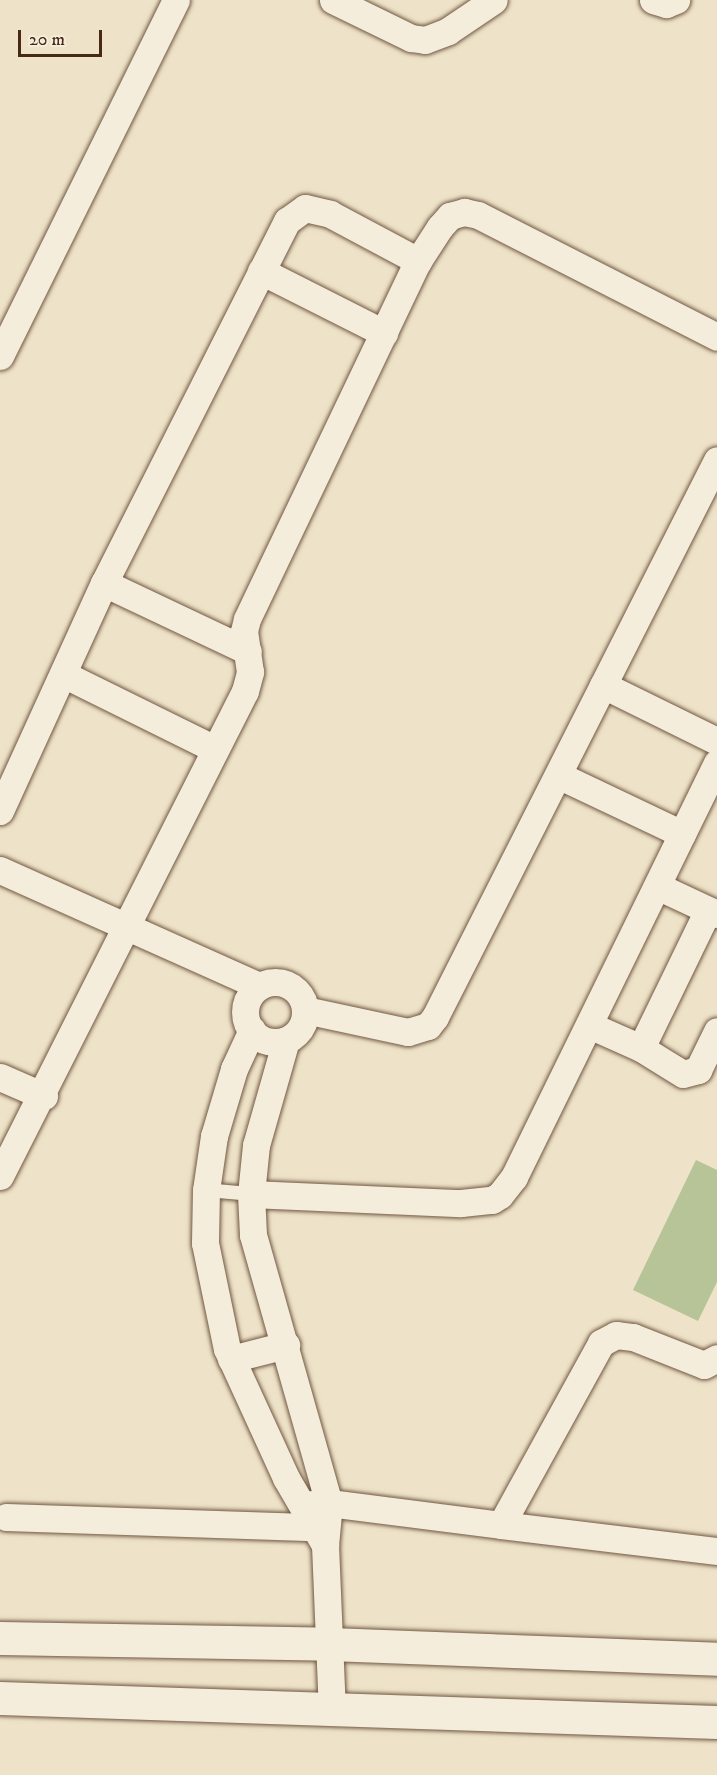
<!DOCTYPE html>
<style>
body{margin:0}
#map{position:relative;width:717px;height:1775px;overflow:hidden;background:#eee3c8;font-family:"IM FELL DW Pica",serif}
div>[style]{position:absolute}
.green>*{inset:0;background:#b6c498}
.roads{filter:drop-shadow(0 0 2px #725742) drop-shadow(0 0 2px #725742)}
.service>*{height:14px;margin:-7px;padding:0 7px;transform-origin:7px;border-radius:7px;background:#f4eddb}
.minor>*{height:27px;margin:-13.5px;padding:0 13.5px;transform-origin:13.5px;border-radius:13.5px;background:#f4eddb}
.minor>.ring{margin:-13.5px;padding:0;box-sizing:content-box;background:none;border:27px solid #f4eddb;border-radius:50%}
.tertiary>*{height:33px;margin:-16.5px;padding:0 16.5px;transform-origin:16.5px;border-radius:16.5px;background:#f4eddb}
span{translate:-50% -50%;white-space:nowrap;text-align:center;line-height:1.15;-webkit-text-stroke:4.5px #f4eddb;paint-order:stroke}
.scale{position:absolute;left:18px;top:30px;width:84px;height:27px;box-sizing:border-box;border:3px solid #482816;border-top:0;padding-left:8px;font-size:18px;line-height:21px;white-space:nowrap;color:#482816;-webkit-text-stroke:4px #f4eddb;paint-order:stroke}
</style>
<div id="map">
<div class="green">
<i style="clip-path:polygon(696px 1160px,717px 1170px,717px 1282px,698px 1321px,633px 1290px)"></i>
</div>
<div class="roads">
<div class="service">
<i style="left:206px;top:1190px;width:45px;rotate:5.1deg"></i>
</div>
<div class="minor">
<i style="left:333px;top:0;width:87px;rotate:26deg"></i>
<i style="left:411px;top:38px;width:14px;rotate:8deg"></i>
<i style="left:425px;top:40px;width:25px;rotate:-21deg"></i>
<i style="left:448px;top:31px;width:55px;rotate:-34deg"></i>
<i style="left:653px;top:0;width:14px;rotate:17deg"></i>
<i style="left:666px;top:4px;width:11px;rotate:-22deg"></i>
<i style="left:261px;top:271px;width:138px;rotate:26.8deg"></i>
<i style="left:0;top:356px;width:397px;rotate:-63.7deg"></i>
<i style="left:104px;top:583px;width:159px;rotate:25.3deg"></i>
<i style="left:63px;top:674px;width:169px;rotate:26.3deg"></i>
<i style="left:603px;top:685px;width:127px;rotate:26.2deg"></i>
<i style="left:560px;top:776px;width:135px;rotate:25.4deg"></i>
<i style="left:0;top:811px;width:251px;rotate:-65.5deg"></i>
<i style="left:104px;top:583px;width:406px;rotate:-63.2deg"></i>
<i style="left:287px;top:221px;width:22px;rotate:-36deg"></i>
<i style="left:305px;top:208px;width:26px;rotate:13deg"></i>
<i style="left:330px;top:214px;width:100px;rotate:28.1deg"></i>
<i style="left:0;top:870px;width:284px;rotate:24.1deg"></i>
<i style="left:657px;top:886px;width:66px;rotate:25deg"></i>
<i class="ring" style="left:245px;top:982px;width:33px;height:33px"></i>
<i style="left:305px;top:1010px;width:105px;rotate:12.1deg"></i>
<i style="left:408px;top:1032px;width:21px;rotate:-17deg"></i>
<i style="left:428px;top:1026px;width:11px;rotate:-52deg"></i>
<i style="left:435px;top:1017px;width:624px;rotate:-63.15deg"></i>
<i style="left:589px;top:1025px;width:57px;rotate:23.9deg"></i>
<i style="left:641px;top:1048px;width:49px;rotate:31.8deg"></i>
<i style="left:683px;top:1074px;width:16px;rotate:-15deg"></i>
<i style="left:698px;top:1070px;width:43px;rotate:-64deg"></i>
<i style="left:252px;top:1030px;width:43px;rotate:114.8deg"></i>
<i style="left:234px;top:1069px;width:70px;rotate:106.6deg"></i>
<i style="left:214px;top:1136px;width:55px;rotate:98.4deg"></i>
<i style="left:206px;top:1190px;width:53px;rotate:91.1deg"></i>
<i style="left:205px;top:1243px;width:108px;rotate:78.3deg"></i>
<i style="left:227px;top:1349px;width:142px;rotate:65.4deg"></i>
<i style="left:286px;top:1478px;width:78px;rotate:59.8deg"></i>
<i style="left:286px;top:1040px;width:109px;rotate:105.9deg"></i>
<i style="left:256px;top:1145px;width:49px;rotate:95.8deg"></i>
<i style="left:251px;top:1194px;width:41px;rotate:87.2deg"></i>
<i style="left:253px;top:1235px;width:279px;rotate:74.2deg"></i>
<i style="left:329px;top:1503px;width:42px;rotate:95.4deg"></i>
<i style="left:325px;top:1545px;width:165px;rotate:87.6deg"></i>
<i style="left:641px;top:1048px;width:153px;rotate:-64.1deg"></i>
<i style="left:0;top:1077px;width:48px;rotate:23.4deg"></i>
<i style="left:0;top:1176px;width:543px;rotate:-63.2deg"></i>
<i style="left:245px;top:691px;width:20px;rotate:-75deg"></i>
<i style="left:250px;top:672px;width:41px;rotate:-98.3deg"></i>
<i style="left:244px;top:631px;width:12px;rotate:-76deg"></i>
<i style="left:247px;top:619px;width:397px;rotate:-64.5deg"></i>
<i style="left:418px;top:261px;width:40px;rotate:-57.1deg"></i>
<i style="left:440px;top:227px;width:15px;rotate:-48deg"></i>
<i style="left:450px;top:216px;width:15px;rotate:-16deg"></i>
<i style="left:464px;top:212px;width:14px;rotate:12deg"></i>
<i style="left:478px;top:215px;width:268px;rotate:27deg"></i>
<i style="left:251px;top:1194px;width:210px;rotate:2.5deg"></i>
<i style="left:461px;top:1203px;width:31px;rotate:-6deg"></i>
<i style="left:492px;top:1200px;width:9px;rotate:-32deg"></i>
<i style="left:500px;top:1195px;width:23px;rotate:-52deg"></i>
<i style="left:514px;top:1177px;width:461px;rotate:-63.9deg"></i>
<i style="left:231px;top:1359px;width:57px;rotate:-14.3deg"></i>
<i style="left:312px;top:1504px;width:17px;rotate:-3deg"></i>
<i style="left:329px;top:1503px;width:173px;rotate:7.3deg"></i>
<i style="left:501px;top:1525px;width:208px;rotate:-61.2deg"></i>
<i style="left:601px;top:1343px;width:17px;rotate:-28deg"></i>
<i style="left:616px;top:1335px;width:17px;rotate:7deg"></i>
<i style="left:633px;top:1337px;width:76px;rotate:21.5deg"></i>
<i style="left:704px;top:1365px;width:15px;rotate:-28deg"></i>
<i style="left:6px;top:1517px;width:308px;rotate:1.9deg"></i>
<i style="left:501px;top:1525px;width:218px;rotate:6.9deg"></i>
</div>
<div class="tertiary">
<i style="left:0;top:1638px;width:330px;rotate:1deg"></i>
<i style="left:330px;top:1644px;width:387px;rotate:2.2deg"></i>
<i style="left:0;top:1698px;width:717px;rotate:1.92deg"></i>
</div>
</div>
<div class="scale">20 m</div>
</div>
